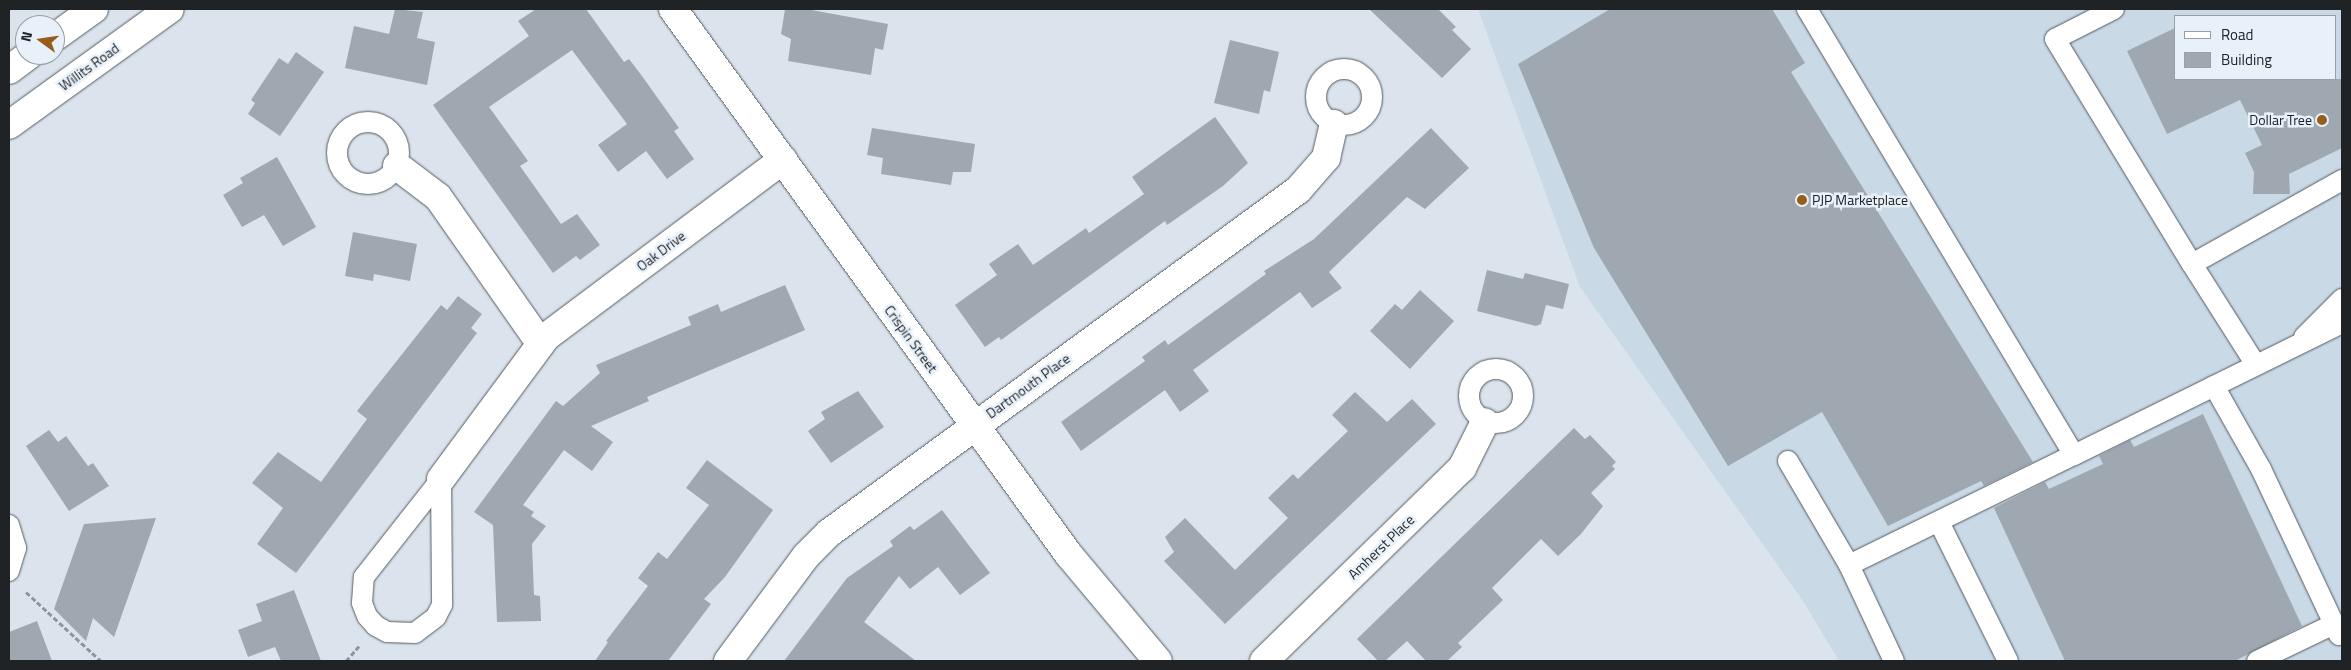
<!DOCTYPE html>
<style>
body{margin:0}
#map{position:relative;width:2351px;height:670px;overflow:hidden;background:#dbe4ec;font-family:"Titillium Web",sans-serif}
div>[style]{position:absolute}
.built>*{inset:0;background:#c9d9e6}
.building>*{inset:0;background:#9fa8b0}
.path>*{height:3px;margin-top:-1.5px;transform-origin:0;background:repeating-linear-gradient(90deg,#8e949a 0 5px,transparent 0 7.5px)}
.roads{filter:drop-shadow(0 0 1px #535b62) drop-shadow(0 0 1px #535b62)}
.service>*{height:20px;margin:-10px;padding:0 10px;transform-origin:10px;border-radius:10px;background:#fff}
.service>.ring{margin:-10px;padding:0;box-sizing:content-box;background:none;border:20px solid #fff;border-radius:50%}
.minor>*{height:28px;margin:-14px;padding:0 14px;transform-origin:14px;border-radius:14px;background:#fff}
.secondary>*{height:28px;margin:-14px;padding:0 14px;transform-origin:14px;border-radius:14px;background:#fff}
.dots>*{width:14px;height:14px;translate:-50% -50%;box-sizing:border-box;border:2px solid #e8f1fa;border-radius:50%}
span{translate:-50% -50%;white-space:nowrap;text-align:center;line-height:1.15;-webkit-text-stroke:5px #e8f1fa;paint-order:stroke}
.street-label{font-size:14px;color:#202326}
.poi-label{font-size:14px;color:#202326}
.right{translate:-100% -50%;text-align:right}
.left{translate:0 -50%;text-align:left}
.frame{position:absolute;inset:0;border:10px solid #202326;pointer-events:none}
.legend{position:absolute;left:2174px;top:15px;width:162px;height:65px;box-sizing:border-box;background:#e8f1fa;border:1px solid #989fa5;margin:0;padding:6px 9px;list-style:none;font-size:15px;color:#202326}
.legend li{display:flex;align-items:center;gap:10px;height:25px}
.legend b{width:25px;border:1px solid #989fa5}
.north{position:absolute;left:15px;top:15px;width:50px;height:50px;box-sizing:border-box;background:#e8f1fa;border:1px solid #989fa5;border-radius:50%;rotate:284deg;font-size:14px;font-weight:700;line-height:20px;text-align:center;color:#202326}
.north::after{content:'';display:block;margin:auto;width:18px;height:22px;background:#975d1b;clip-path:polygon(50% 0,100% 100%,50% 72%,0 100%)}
</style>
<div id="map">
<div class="built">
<i style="clip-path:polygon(evenodd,1478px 9px,2342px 9px,2342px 661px,1839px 661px,1803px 601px,1580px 287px,1478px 9px,2175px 16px,2335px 16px,2335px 79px,2175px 79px,2175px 16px)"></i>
</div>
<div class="building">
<i style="clip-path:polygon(395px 9px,423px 12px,417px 38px,435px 42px,427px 85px,345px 68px,354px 26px,389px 34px)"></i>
<i style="clip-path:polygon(536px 9px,586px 9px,624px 62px,629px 59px,642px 76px,679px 128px,674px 131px,694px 159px,667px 179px,646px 151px,618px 172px,598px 145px,627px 124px,572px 50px,489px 107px,528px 161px,520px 166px,561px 224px,577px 214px,600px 245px,580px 260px,576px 256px,553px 273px,433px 105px,529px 36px,518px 21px)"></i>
<i style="clip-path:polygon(785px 9px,806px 9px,888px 24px,883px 50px,875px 48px,871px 75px,788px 61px,791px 39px,781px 34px)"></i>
<i style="clip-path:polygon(1369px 9px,1438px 9px,1456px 27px,1452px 30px,1471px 49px,1442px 78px)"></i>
<i style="clip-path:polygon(1610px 9px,1772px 9px,1805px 63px,1791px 72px,2033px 462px,1984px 486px,1981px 481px,1888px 526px,1822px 412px,1728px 466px,1594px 248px,1518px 64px)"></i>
<i style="clip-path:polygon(2175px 28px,2175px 79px,2342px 79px,2342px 148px,2289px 174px,2290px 194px,2253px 194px,2254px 172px,2245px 153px,2262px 145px,2240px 100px,2167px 134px,2127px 51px)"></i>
<i style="clip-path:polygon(1230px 40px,1279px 52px,1270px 92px,1264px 90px,1259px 114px,1214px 103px)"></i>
<i style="clip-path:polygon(296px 52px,324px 72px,280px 136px,248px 114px,255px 103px,251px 100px,279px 58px,288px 64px)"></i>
<i style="clip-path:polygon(1215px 117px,1248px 163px,1223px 186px,1167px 225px,1165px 221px,1001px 340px,999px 337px,985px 347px,955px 305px,997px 275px,989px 264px,1018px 244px,1033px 265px,1086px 228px,1089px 233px,1144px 194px,1132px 177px)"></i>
<i style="clip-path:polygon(872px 128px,975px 144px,971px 172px,953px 172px,951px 185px,881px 174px,883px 158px,867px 155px)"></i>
<i style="clip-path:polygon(1431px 128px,1469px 168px,1425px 209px,1407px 197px,1329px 272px,1342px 288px,1312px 308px,1300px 292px,1193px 370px,1209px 391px,1180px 412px,1165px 390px,1081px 451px,1061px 422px,1145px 361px,1142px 357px,1165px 340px,1168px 345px,1266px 274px,1264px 271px,1314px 239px)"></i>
<i style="clip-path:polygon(277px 157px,316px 227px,283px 246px,264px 215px,242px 227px,223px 195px,243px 183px,240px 178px)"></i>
<i style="clip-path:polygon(353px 232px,417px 244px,410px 281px,374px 274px,373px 281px,345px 276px)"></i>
<i style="clip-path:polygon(1487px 270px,1523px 279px,1525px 273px,1569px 284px,1563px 309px,1546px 305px,1541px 324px,1536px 326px,1477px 311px)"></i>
<i style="clip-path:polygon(785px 285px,805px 330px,647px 397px,649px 401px,591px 426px,613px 442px,592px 471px,564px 450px,523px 505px,534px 512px,531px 516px,546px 526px,532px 544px,534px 595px,540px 596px,541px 621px,497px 622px,493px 525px,474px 512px,556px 401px,563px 406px,600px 373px,596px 365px,691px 325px,688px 317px,718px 304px,721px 312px)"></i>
<i style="clip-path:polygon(1420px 290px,1454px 321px,1410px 369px,1370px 331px,1395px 304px,1402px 310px)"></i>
<i style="clip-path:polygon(458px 296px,482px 314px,471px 328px,477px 333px,296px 573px,257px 544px,283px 508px,252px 483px,278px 452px,321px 482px,367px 419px,357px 411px,441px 305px,447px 310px)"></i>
<i style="clip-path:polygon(858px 391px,884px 427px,831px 463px,808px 431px,825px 419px,821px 412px)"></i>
<i style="clip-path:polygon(1355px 392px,1387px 422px,1412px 399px,1436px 424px,1225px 624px,1164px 561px,1174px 552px,1165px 537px,1185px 518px,1235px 570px,1288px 518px,1268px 498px,1293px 474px,1298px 479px,1348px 431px,1332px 415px)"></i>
<i style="clip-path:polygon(2203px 414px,2302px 626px,2235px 661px,2065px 661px,1994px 508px,2045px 482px,2049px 489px,2103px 464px,2099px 456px,2130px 440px,2134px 447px)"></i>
<i style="clip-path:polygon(1574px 428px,1585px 439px,1590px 435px,1616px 462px,1612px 466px,1615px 469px,1591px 493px,1603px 506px,1581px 534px,1558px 556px,1541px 539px,1492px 588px,1503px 600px,1458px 643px,1462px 647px,1447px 661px,1426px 661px,1407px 641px,1385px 661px,1378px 661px,1357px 639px)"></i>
<i style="clip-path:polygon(49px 430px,58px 442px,66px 436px,88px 466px,93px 463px,109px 486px,69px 511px,26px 446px)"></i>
<i style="clip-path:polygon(707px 460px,773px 510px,725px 577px,704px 599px,711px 604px,668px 661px,595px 661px,608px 642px,606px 641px,648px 586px,638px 578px,658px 552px,667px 559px,709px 505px,686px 488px)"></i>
<i style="clip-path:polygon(942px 510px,990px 573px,960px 595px,938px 567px,910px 589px,899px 576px,864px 622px,916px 661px,784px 661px,847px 578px,893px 546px,890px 541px,910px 526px,914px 530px)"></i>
<i style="clip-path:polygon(156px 518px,114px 637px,93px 618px,86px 641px,54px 609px,84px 524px)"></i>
<i style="clip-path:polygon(294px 590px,321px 661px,281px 661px,275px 647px,248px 657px,238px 630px,262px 621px,256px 604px)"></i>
<i style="clip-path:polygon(37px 621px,52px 661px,9px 661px,9px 632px)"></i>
</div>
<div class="path">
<i style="left:26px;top:592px;width:102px;rotate:42.6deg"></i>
<i style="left:346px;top:661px;width:20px;rotate:-49deg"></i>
</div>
<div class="roads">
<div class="service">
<i style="left:2114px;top:9px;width:66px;rotate:153deg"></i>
<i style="left:2055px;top:39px;width:263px;rotate:58.7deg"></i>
<i class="ring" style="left:1316px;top:69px;width:36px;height:36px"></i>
<i class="ring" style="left:337px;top:122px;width:42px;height:42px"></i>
<i style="left:2304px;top:337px;width:54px;rotate:-45deg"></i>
<i style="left:2256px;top:365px;width:120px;rotate:-122.4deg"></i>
<i style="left:2192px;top:264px;width:172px;rotate:-29.2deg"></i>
<i class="ring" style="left:1469px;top:369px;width:34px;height:34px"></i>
<i style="left:2214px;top:386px;width:95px;rotate:60.5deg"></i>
<i style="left:2261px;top:469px;width:183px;rotate:64.8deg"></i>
<i style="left:2339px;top:635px;width:3px;rotate:-18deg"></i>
<i style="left:2074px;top:455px;width:299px;rotate:-26.2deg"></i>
<i style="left:1788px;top:461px;width:121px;rotate:59.6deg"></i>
<i style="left:1849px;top:565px;width:250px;rotate:-26.1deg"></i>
<i style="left:2074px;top:455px;width:520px;rotate:-120.91deg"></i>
<i style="left:441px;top:479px;width:126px;rotate:89.5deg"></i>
<i style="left:442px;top:605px;width:13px;rotate:117deg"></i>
<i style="left:436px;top:617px;width:26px;rotate:143deg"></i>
<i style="left:415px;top:633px;width:28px;rotate:-178deg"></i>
<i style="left:387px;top:632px;width:13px;rotate:-151deg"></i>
<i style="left:376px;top:626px;width:13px;rotate:-132deg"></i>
<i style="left:367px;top:616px;width:14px;rotate:-111deg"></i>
<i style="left:362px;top:603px;width:26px;rotate:-86deg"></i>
<i style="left:364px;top:577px;width:125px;rotate:-51.8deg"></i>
<i style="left:1939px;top:522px;width:155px;rotate:63.6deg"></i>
<i style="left:9px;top:525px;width:24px;rotate:73deg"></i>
<i style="left:16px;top:548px;width:24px;rotate:107deg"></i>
<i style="left:1849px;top:565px;width:106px;rotate:64.9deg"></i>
<i style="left:2257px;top:661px;width:85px;rotate:-25.7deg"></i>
</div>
<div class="minor">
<i style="left:673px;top:9px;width:674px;rotate:54.05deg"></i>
<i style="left:1069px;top:555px;width:138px;rotate:50deg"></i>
<i style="left:397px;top:166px;width:51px;rotate:37.1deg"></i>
<i style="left:438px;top:197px;width:179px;rotate:55deg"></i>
<i style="left:441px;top:479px;width:177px;rotate:-53.5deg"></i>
<i style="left:546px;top:337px;width:296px;rotate:-36.8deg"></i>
<i style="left:728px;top:661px;width:131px;rotate:-53.4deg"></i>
<i style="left:806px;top:556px;width:33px;rotate:-45deg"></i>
<i style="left:829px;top:533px;width:581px;rotate:-36.18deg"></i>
<i style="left:1298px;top:190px;width:43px;rotate:-48.8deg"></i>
<i style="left:1326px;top:158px;width:35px;rotate:-77deg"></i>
<i style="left:1264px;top:661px;width:277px;rotate:-44.3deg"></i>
<i style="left:1462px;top:468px;width:51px;rotate:-63.4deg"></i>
</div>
<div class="secondary">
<i style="left:55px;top:37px;width:48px;rotate:-35.7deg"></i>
<i style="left:9px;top:70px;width:25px;rotate:-37deg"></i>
<i style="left:9px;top:125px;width:198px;rotate:-35.8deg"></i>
</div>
</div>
<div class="dots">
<i style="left:2322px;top:120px;background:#975d1b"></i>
<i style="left:1802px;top:200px;background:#975d1b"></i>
</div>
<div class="street-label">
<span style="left:89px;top:67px;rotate:-36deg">Willits Road</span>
<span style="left:661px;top:251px;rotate:-37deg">Oak Drive</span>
<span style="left:911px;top:339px;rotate:54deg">Crispin Street</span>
<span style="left:1028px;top:386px;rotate:-36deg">Dartmouth Place</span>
<span style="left:1381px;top:547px;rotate:-44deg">Amherst Place</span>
</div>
<div class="poi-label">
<span class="right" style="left:2312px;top:120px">Dollar Tree</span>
<span class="left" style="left:1812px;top:200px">PJP Marketplace</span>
</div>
<div class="frame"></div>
<ul class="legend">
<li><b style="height:6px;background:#fff"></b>Road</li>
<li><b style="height:14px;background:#9fa8b0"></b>Building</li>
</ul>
<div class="north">N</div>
</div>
